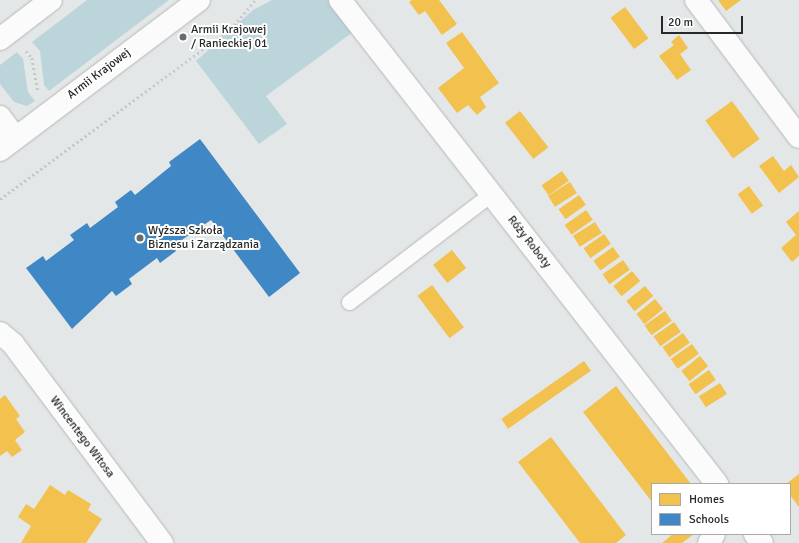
<!DOCTYPE html>
<meta charset="utf-8">
<style>
body{margin:0}
#map{position:relative;width:799px;height:543px;overflow:hidden;background:#e4e7e8;font-family:Signika,sans-serif}
div>[style]{position:absolute}
.green>*{inset:0;background:#bcd5db}
.homes>*{inset:0;background:#f2c14e;transform-origin:0 0}
.schools>*{inset:0;background:#3f88c5}
.path>*{height:2.5px;margin-top:-1.25px;transform-origin:0;background:repeating-linear-gradient(90deg,#c6c7c7 0 2px,transparent 0 5px)}
.roads{filter:drop-shadow(0 0 1px #b5b7b8) drop-shadow(0 0 1px #b5b7b8)}
.lane>*{height:15px;margin:-7.5px;padding:0 7.5px;transform-origin:7.5px;border-radius:7.5px;background:#fbfbfc}
.street>*{height:22px;margin:-11px;padding:0 11px;transform-origin:11px;border-radius:11px;background:#fbfbfc}
.primary>*{height:22px;margin:-11px;padding:0 11px;transform-origin:11px;border-radius:11px;background:#fbfbfc}
.dots>*{width:11px;height:11px;translate:-50% -50%;box-sizing:border-box;border:2px solid #fff;border-radius:50%}
span{translate:-50% -50%;white-space:nowrap;text-align:center;line-height:1.15;-webkit-text-stroke:4px #fff;paint-order:stroke}
.poi-label{font-size:12px;color:#272929}
.left{translate:0 -50%;text-align:left}
.street-label{font-size:12px;color:#272929}
.legend{position:absolute;left:651px;top:483px;width:140px;height:52px;box-sizing:border-box;background:#fff;border:1px solid #a9a9a9;margin:0;padding:5px 7px;list-style:none;font-size:12px;color:#272929}
.legend li{display:flex;align-items:center;gap:8px;height:20px}
.legend b{width:20px;border:1px solid #a9a9a9}
.scale{position:absolute;left:661px;top:16px;width:82px;height:18px;box-sizing:border-box;border:2px solid #272929;border-top:0;padding-left:5px;font-size:12px;line-height:14px;white-space:nowrap;color:#272929;-webkit-text-stroke:3px #fff;paint-order:stroke}
</style>
<div id="map">
<div class="green">
<i style="clip-path:polygon(87px 0,169px 0,49px 91px,44px 85px,40px 51px,32px 42px)"></i>
<i style="clip-path:polygon(272px 0,328px 0,353px 32px,266px 96px,287px 124px,259px 144px,196px 61px,253px 10px)"></i>
<i style="clip-path:polygon(17px 52px,23px 59px,28px 92px,35px 101px,27px 106px,14px 102px,0 84px,0 65px)"></i>
</div>
<div class="homes">
<i style="clip-path:polygon(412px 0,439px 0,457px 24px,442px 35px,425px 11px,419px 15px,409px 2px)"></i>
<i style="clip-path:polygon(718px 0,741px 0,726px 11px)"></i>
<i style="left:625px;top:7px;width:39px;height:18px;rotate:53deg"></i>
<i style="clip-path:polygon(462px 32px,499px 83px,480px 97px,486px 107px,477px 115px,468px 105px,457px 113px,438px 88px,464px 68px,446px 43px)"></i>
<i style="clip-path:polygon(679px 35px,688px 48px,680px 54px,691px 70px,677px 80px,659px 56px,674px 45px,671px 42px)"></i>
<i style="left:732px;top:101px;width:47px;height:33px;rotate:54deg"></i>
<i style="left:520px;top:111px;width:46px;height:19px;rotate:52deg"></i>
<i style="clip-path:polygon(773px 156px,784px 171px,791px 165px,799px 177px,779px 193px,759px 166px)"></i>
<i style="left:562px;top:171px;width:12px;height:25px;rotate:55deg"></i>
<i style="left:570px;top:182px;width:13px;height:26px;rotate:58deg"></i>
<i style="left:749px;top:186px;width:24px;height:14px;rotate:54deg"></i>
<i style="left:579px;top:195px;width:12px;height:25px;rotate:55deg"></i>
<i style="left:586px;top:210px;width:12px;height:26px;rotate:55deg"></i>
<i style="clip-path:polygon(799px 211px,799px 256px,792px 262px,781px 248px,796px 235px,786px 222px)"></i>
<i style="left:595px;top:222px;width:13px;height:26px;rotate:58deg"></i>
<i style="left:604px;top:234px;width:12px;height:25px;rotate:55deg"></i>
<i style="left:613px;top:247px;width:12px;height:24px;rotate:55deg"></i>
<i style="left:452px;top:250px;width:23px;height:24px;rotate:52deg"></i>
<i style="left:623px;top:260px;width:12px;height:25px;rotate:55deg"></i>
<i style="left:632px;top:271px;width:13px;height:24px;rotate:51deg"></i>
<i style="left:432px;top:285px;width:53px;height:18px;rotate:53deg"></i>
<i style="left:645px;top:286px;width:13px;height:24px;rotate:51deg"></i>
<i style="left:655px;top:299px;width:13px;height:24px;rotate:51deg"></i>
<i style="left:665px;top:311px;width:12px;height:25px;rotate:55deg"></i>
<i style="left:674px;top:322px;width:12px;height:25px;rotate:55deg"></i>
<i style="left:683px;top:333px;width:12px;height:25px;rotate:55deg"></i>
<i style="left:692px;top:344px;width:12px;height:26px;rotate:55deg"></i>
<i style="left:700px;top:356px;width:13px;height:24px;rotate:51deg"></i>
<i style="left:584px;top:361px;width:12px;height:101px;rotate:55deg"></i>
<i style="left:709px;top:370px;width:12px;height:25px;rotate:55deg"></i>
<i style="left:720px;top:383px;width:13px;height:25px;rotate:58deg"></i>
<i style="clip-path:polygon(616px 386px,691px 484px,652px 484px,652px 502px,583px 412px)"></i>
<i style="clip-path:polygon(5px 395px,20px 416px,16px 419px,25px 432px,15px 440px,22px 450px,12px 457px,7px 451px,0 456px,0 399px)"></i>
<i style="clip-path:polygon(551px 437px,626px 535px,616px 543px,580px 543px,518px 462px)"></i>
<i style="clip-path:polygon(799px 474px,799px 507px,790px 495px,790px 484px,786px 484px)"></i>
<i style="clip-path:polygon(50px 485px,65px 495px,68px 490px,91px 504px,88px 510px,102px 519px,86px 543px,21px 543px,31px 526px,18px 517px,26px 504px,34px 509px)"></i>
<i style="clip-path:polygon(673px 534px,694px 534px,682px 543px,662px 543px)"></i>
</div>
<div class="schools">
<i style="clip-path:polygon(200px 139px,300px 273px,269px 297px,211px 220px,173px 246px,176px 251px,160px 263px,157px 258px,129px 279px,132px 284px,116px 296px,112px 291px,72px 329px,26px 268px,43px 256px,46px 261px,74px 240px,70px 235px,87px 223px,90px 228px,118px 207px,115px 202px,131px 190px,135px 195px,171px 166px,169px 162px)"></i>
</div>
<div class="path">
<i style="left:26px;top:51px;width:9px;rotate:49deg"></i>
<i style="left:32px;top:58px;width:34px;rotate:80deg"></i>
<i style="left:0;top:199px;width:287px;rotate:-36.4deg"></i>
<i style="left:231px;top:29px;width:38px;rotate:-50deg"></i>
</div>
<div class="roads">
<div class="lane">
<i style="left:349px;top:302px;width:180px;rotate:-37.3deg"></i>
</div>
<div class="street">
<i style="left:340px;top:0;width:614px;rotate:52.08deg"></i>
<i style="left:696px;top:0;width:171px;rotate:53.1deg"></i>
<i style="left:0;top:117px;width:26px;rotate:53deg"></i>
<i style="left:0;top:333px;width:17px;rotate:40deg"></i>
<i style="left:13px;top:344px;width:249px;rotate:53.2deg"></i>
<i style="left:755px;top:534px;width:11px;rotate:52deg"></i>
<i style="left:709px;top:543px;width:10px;rotate:-61deg"></i>
</div>
<div class="primary">
<i style="left:0;top:39px;width:64px;rotate:-37.4deg"></i>
<i style="left:0;top:150px;width:249px;rotate:-37deg"></i>
</div>
</div>
<div class="dots">
<i style="left:183px;top:37px;background:#696c6c"></i>
<i style="left:140px;top:238px;background:#696c6c"></i>
</div>
<div class="poi-label">
<span class="left" style="left:191px;top:37px">Armii Krajowej<br>/ Ranieckiej 01</span>
<span class="left" style="left:148px;top:238px">Wyższa Szkoła<br>Biznesu i Zarządzania</span>
</div>
<div class="street-label">
<span style="left:99px;top:74px;rotate:-37deg">Armii Krajowej</span>
<span style="left:529px;top:242px;rotate:52deg">Róży Roboty</span>
<span style="left:82px;top:437px;rotate:53deg">Wincentego Witosa</span>
</div>
<ul class="legend">
<li><b style="height:11px;background:#f2c14e"></b>Homes</li>
<li><b style="height:11px;background:#3f88c5"></b>Schools</li>
</ul>
<div class="scale">20 m</div>
</div>
